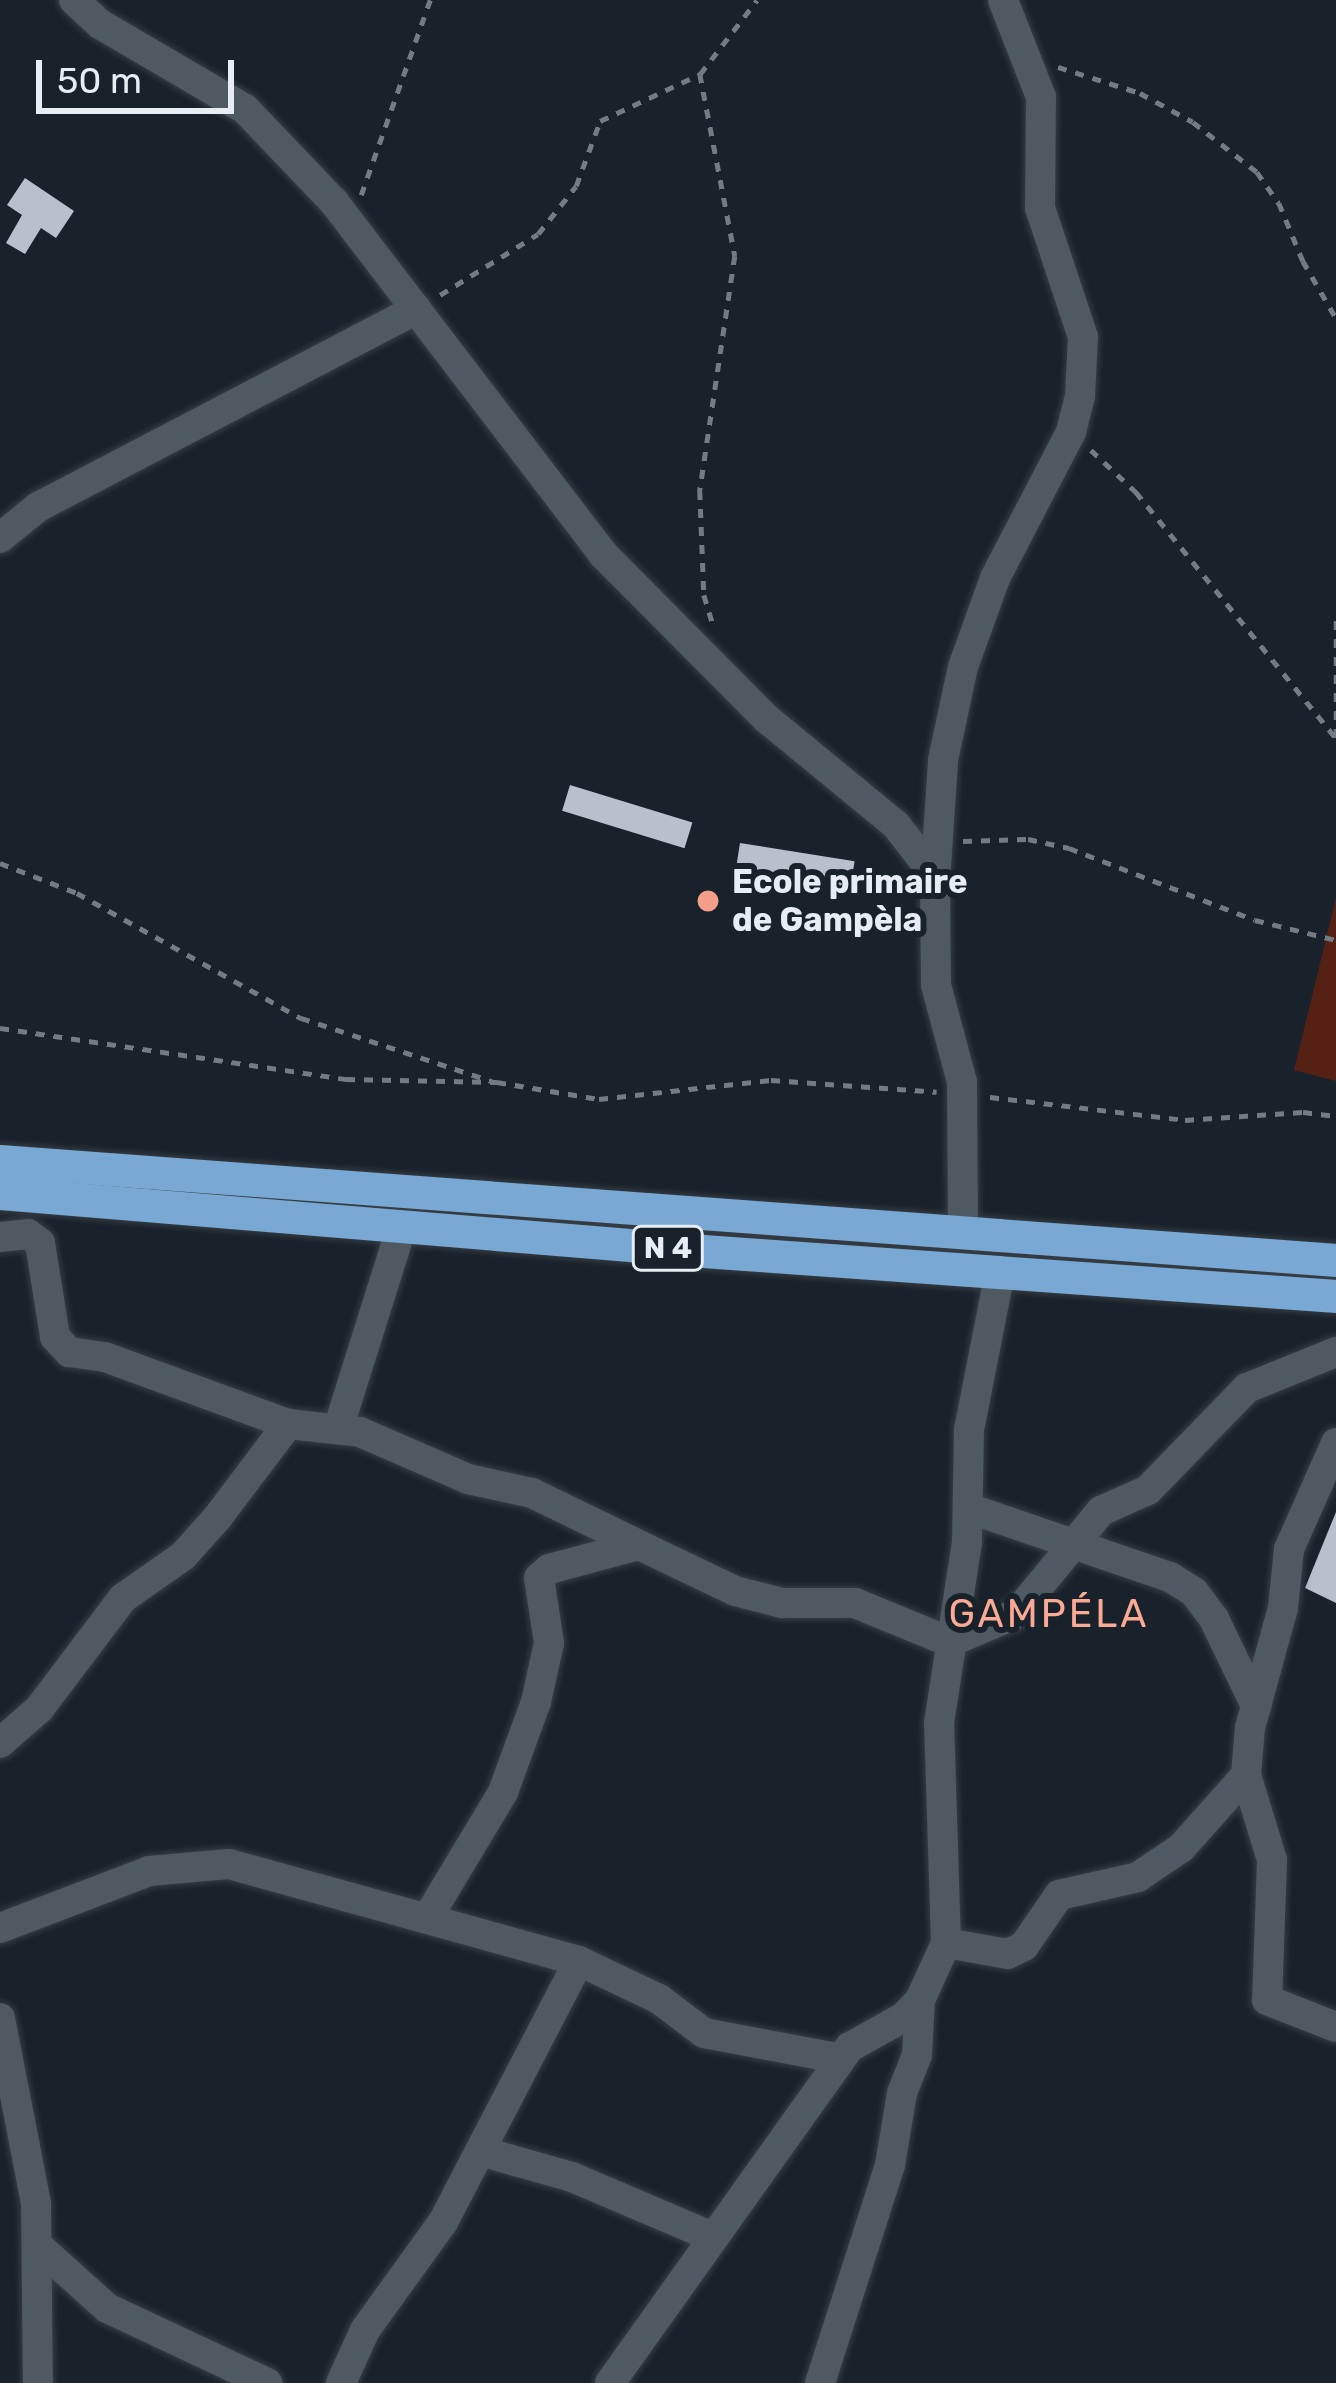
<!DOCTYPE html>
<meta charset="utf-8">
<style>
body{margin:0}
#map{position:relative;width:1336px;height:2383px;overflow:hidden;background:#19212a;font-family:Rubik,sans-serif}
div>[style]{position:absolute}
.green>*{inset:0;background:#562115}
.building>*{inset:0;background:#b6c1cc;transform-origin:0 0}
.path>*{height:4.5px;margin-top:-2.25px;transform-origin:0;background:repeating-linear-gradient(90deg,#747b83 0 9px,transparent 0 18px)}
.roads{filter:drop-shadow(0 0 3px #363d44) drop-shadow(0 0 3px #363d44)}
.minor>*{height:30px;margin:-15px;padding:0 15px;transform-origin:15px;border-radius:15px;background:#4e5962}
.trunk>*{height:33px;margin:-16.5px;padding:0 16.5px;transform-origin:16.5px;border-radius:16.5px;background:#78a8d3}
.dots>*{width:33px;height:33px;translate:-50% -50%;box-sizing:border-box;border:6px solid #19212a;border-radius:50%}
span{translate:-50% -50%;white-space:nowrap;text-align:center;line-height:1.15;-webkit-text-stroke:12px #19212a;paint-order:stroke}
.shield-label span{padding:3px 9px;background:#19212a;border:3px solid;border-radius:9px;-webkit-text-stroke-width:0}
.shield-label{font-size:30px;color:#e7edf3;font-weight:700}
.poi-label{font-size:33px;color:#e7edf3;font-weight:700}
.left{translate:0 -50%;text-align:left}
.quarter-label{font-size:39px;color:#faa995;letter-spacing:3px}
.scale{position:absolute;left:36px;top:60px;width:198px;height:54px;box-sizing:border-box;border:6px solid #e7edf3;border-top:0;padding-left:15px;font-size:36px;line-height:42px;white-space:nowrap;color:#e7edf3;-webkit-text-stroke:9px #19212a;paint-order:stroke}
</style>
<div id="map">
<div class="green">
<i style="clip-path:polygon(1336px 898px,1336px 1081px,1294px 1070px)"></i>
</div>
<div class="building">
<i style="clip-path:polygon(25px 178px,74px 211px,56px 238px,41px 228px,25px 254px,6px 243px,22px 215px,7px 205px)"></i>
<i style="left:570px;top:785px;width:128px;height:27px;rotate:17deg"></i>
<i style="left:740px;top:843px;width:116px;height:31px;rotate:9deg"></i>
<i style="clip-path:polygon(1336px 1512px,1336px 1603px,1305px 1588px)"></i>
</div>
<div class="path">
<i style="left:1058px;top:67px;width:86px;rotate:17.6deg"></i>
<i style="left:1140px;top:93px;width:60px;rotate:28.7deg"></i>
<i style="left:1193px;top:122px;width:81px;rotate:38deg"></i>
<i style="left:1257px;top:172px;width:38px;rotate:55deg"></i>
<i style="left:1279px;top:203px;width:63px;rotate:67.5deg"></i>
<i style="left:1303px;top:261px;width:66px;rotate:59.9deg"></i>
<i style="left:700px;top:74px;width:185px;rotate:79.1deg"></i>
<i style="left:735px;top:256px;width:238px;rotate:98.5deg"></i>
<i style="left:700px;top:491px;width:104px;rotate:87.8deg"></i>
<i style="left:704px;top:595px;width:31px;rotate:73deg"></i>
<i style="left:361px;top:195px;width:207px;rotate:-70.5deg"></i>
<i style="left:440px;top:295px;width:115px;rotate:-31.9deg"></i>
<i style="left:538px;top:234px;width:61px;rotate:-51.6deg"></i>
<i style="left:576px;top:186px;width:69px;rotate:-69.7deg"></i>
<i style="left:600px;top:121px;width:110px;rotate:-25.2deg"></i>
<i style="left:700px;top:74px;width:93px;rotate:-52.4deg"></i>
<i style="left:1091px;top:450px;width:62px;rotate:43deg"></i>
<i style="left:1136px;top:492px;width:317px;rotate:50.9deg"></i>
<i style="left:1336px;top:738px;width:120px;rotate:-90deg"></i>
<i style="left:963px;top:841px;width:65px;rotate:-1.8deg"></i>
<i style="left:1028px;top:839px;width:42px;rotate:12.4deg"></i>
<i style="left:1069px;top:848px;width:199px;rotate:21.2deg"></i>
<i style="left:1255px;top:920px;width:83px;rotate:13.9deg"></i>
<i style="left:0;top:863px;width:83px;rotate:21.3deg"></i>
<i style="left:77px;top:893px;width:257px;rotate:29.2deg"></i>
<i style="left:301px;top:1018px;width:201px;rotate:18.3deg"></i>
<i style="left:0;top:1028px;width:350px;rotate:8.4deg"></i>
<i style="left:346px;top:1079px;width:151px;rotate:1.1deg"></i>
<i style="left:497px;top:1082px;width:103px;rotate:9.5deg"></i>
<i style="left:599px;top:1099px;width:173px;rotate:-6.3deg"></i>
<i style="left:771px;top:1080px;width:166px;rotate:4.1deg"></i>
<i style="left:990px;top:1097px;width:196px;rotate:6.7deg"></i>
<i style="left:1185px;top:1120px;width:118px;rotate:-3.9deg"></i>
<i style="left:1303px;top:1112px;width:33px;rotate:7deg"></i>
</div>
<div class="roads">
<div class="minor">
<i style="left:74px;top:0;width:35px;rotate:43deg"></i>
<i style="left:100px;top:24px;width:168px;rotate:30.4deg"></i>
<i style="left:245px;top:109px;width:129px;rotate:46.3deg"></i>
<i style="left:334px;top:202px;width:443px;rotate:52.6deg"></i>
<i style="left:603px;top:554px;width:233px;rotate:45.2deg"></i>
<i style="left:767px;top:719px;width:167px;rotate:39.4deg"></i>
<i style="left:896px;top:825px;width:52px;rotate:52deg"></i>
<i style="left:928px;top:866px;width:23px;rotate:72deg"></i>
<i style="left:935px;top:888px;width:97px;rotate:89.4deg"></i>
<i style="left:936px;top:985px;width:100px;rotate:75deg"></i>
<i style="left:962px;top:1082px;width:151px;rotate:89.6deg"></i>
<i style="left:0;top:538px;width:49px;rotate:-39.2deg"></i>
<i style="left:38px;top:507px;width:427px;rotate:-27.6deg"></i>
<i style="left:935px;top:882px;width:122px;rotate:-86.2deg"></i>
<i style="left:943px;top:760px;width:95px;rotate:-77.9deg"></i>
<i style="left:963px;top:667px;width:95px;rotate:-70.2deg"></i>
<i style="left:995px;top:578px;width:165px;rotate:-62.5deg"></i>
<i style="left:1071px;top:432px;width:37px;rotate:-76deg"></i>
<i style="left:1080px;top:396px;width:59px;rotate:-87.1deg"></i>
<i style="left:1083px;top:337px;width:136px;rotate:-108.4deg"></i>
<i style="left:1040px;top:208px;width:111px;rotate:-89.5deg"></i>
<i style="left:1041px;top:97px;width:104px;rotate:-111.4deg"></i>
<i style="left:0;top:1237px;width:28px;rotate:-6deg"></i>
<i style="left:28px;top:1234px;width:15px;rotate:37deg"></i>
<i style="left:40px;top:1243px;width:95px;rotate:80.9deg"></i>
<i style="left:55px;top:1337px;width:21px;rotate:47deg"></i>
<i style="left:69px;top:1352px;width:36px;rotate:8deg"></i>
<i style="left:105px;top:1357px;width:195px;rotate:20.1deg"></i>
<i style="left:288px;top:1424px;width:72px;rotate:6.3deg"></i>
<i style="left:360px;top:1432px;width:118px;rotate:23.5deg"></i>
<i style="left:468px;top:1479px;width:66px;rotate:12.3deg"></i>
<i style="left:532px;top:1493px;width:119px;rotate:25.9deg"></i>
<i style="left:338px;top:1429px;width:213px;rotate:-72.5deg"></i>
<i style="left:1336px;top:1443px;width:116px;rotate:113.9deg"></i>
<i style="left:1289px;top:1549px;width:59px;rotate:95.8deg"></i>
<i style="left:1283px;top:1608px;width:124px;rotate:105.4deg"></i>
<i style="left:1250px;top:1728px;width:47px;rotate:94.9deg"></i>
<i style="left:1246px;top:1775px;width:89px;rotate:73deg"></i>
<i style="left:1272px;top:1860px;width:140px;rotate:92deg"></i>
<i style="left:1267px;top:2000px;width:74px;rotate:21.4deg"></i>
<i style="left:968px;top:1508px;width:213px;rotate:18.9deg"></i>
<i style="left:1170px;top:1577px;width:28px;rotate:32deg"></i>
<i style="left:1194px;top:1592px;width:34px;rotate:53deg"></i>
<i style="left:1214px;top:1619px;width:97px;rotate:64.2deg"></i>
<i style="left:0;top:1743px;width:52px;rotate:-41.1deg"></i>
<i style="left:39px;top:1709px;width:139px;rotate:-52.9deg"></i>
<i style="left:123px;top:1598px;width:73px;rotate:-35deg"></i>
<i style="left:183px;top:1556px;width:51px;rotate:-48.2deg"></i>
<i style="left:217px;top:1518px;width:118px;rotate:-52.9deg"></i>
<i style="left:428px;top:1917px;width:146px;rotate:-59deg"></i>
<i style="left:503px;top:1792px;width:96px;rotate:-69.9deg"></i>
<i style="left:536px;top:1702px;width:60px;rotate:-77.6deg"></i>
<i style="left:549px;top:1643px;width:66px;rotate:-98.7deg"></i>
<i style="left:539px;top:1578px;width:13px;rotate:-42deg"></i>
<i style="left:549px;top:1569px;width:93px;rotate:-14.9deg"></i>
<i style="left:639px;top:1545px;width:106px;rotate:25.6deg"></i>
<i style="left:735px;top:1591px;width:49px;rotate:14.3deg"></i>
<i style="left:782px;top:1603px;width:73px"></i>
<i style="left:855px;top:1603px;width:103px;rotate:22.3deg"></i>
<i style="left:950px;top:1642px;width:72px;rotate:-23deg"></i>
<i style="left:1016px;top:1614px;width:134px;rotate:-50.5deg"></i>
<i style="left:1101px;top:1511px;width:51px;rotate:-24.1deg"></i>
<i style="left:1148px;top:1490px;width:142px;rotate:-45.9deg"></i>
<i style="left:1247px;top:1388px;width:96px;rotate:-22deg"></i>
<i style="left:0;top:1928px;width:160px;rotate:-20.9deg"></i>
<i style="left:149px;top:1871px;width:80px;rotate:-5deg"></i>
<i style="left:229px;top:1864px;width:363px;rotate:15.5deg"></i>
<i style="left:579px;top:1961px;width:89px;rotate:25.4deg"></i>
<i style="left:659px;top:1999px;width:56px;rotate:37.1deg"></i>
<i style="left:704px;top:2033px;width:139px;rotate:10.7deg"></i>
<i style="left:946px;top:1943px;width:63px;rotate:10.1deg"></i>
<i style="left:1008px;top:1954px;width:18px;rotate:-27deg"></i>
<i style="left:1024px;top:1946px;width:62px;rotate:-55.5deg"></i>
<i style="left:1059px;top:1895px;width:81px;rotate:-12.8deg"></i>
<i style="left:1138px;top:1877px;width:52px;rotate:-34deg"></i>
<i style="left:1181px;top:1848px;width:98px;rotate:-48.3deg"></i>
<i style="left:0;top:2018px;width:189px;rotate:79deg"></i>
<i style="left:36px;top:2204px;width:179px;rotate:89.4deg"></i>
<i style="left:480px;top:2151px;width:96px;rotate:15.8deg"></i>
<i style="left:572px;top:2177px;width:153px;rotate:23.1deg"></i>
<i style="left:37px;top:2245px;width:94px;rotate:42deg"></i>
<i style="left:107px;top:2308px;width:177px;rotate:25.1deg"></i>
<i style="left:341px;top:2383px;width:58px;rotate:-65.6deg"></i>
<i style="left:365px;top:2330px;width:133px;rotate:-54.2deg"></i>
<i style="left:443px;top:2222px;width:294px;rotate:-62.5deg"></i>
<i style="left:610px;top:2383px;width:413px;rotate:-54.5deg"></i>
<i style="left:850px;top:2047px;width:62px;rotate:-29.1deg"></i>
<i style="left:904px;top:2017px;width:23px;rotate:-47deg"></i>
<i style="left:920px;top:2000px;width:63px;rotate:-65.5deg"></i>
<i style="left:946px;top:1943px;width:220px;rotate:-91.8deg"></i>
<i style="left:939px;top:1723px;width:182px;rotate:-81.2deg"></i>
<i style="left:967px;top:1543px;width:113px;rotate:-89deg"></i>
<i style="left:969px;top:1430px;width:161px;rotate:-78.9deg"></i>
<i style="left:820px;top:2383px;width:229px;rotate:-72.2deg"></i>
<i style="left:890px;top:2165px;width:73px;rotate:-80.5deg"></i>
<i style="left:902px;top:2093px;width:41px;rotate:-68.5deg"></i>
<i style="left:917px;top:2055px;width:55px;rotate:-86.9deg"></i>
</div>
<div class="trunk">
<i style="left:0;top:1161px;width:1340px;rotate:4.24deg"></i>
<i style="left:0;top:1193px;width:705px;rotate:4.72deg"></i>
<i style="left:703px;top:1251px;width:635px;rotate:4.07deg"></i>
</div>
</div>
<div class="dots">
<i style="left:708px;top:901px;background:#f49e89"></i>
</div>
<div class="shield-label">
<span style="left:668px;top:1248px">N 4</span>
</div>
<div class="poi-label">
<span class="left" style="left:732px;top:901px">Ecole primaire<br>de Gampèla</span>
</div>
<div class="quarter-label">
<span style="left:1049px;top:1614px">GAMPÉLA</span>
</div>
<div class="scale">50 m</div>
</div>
